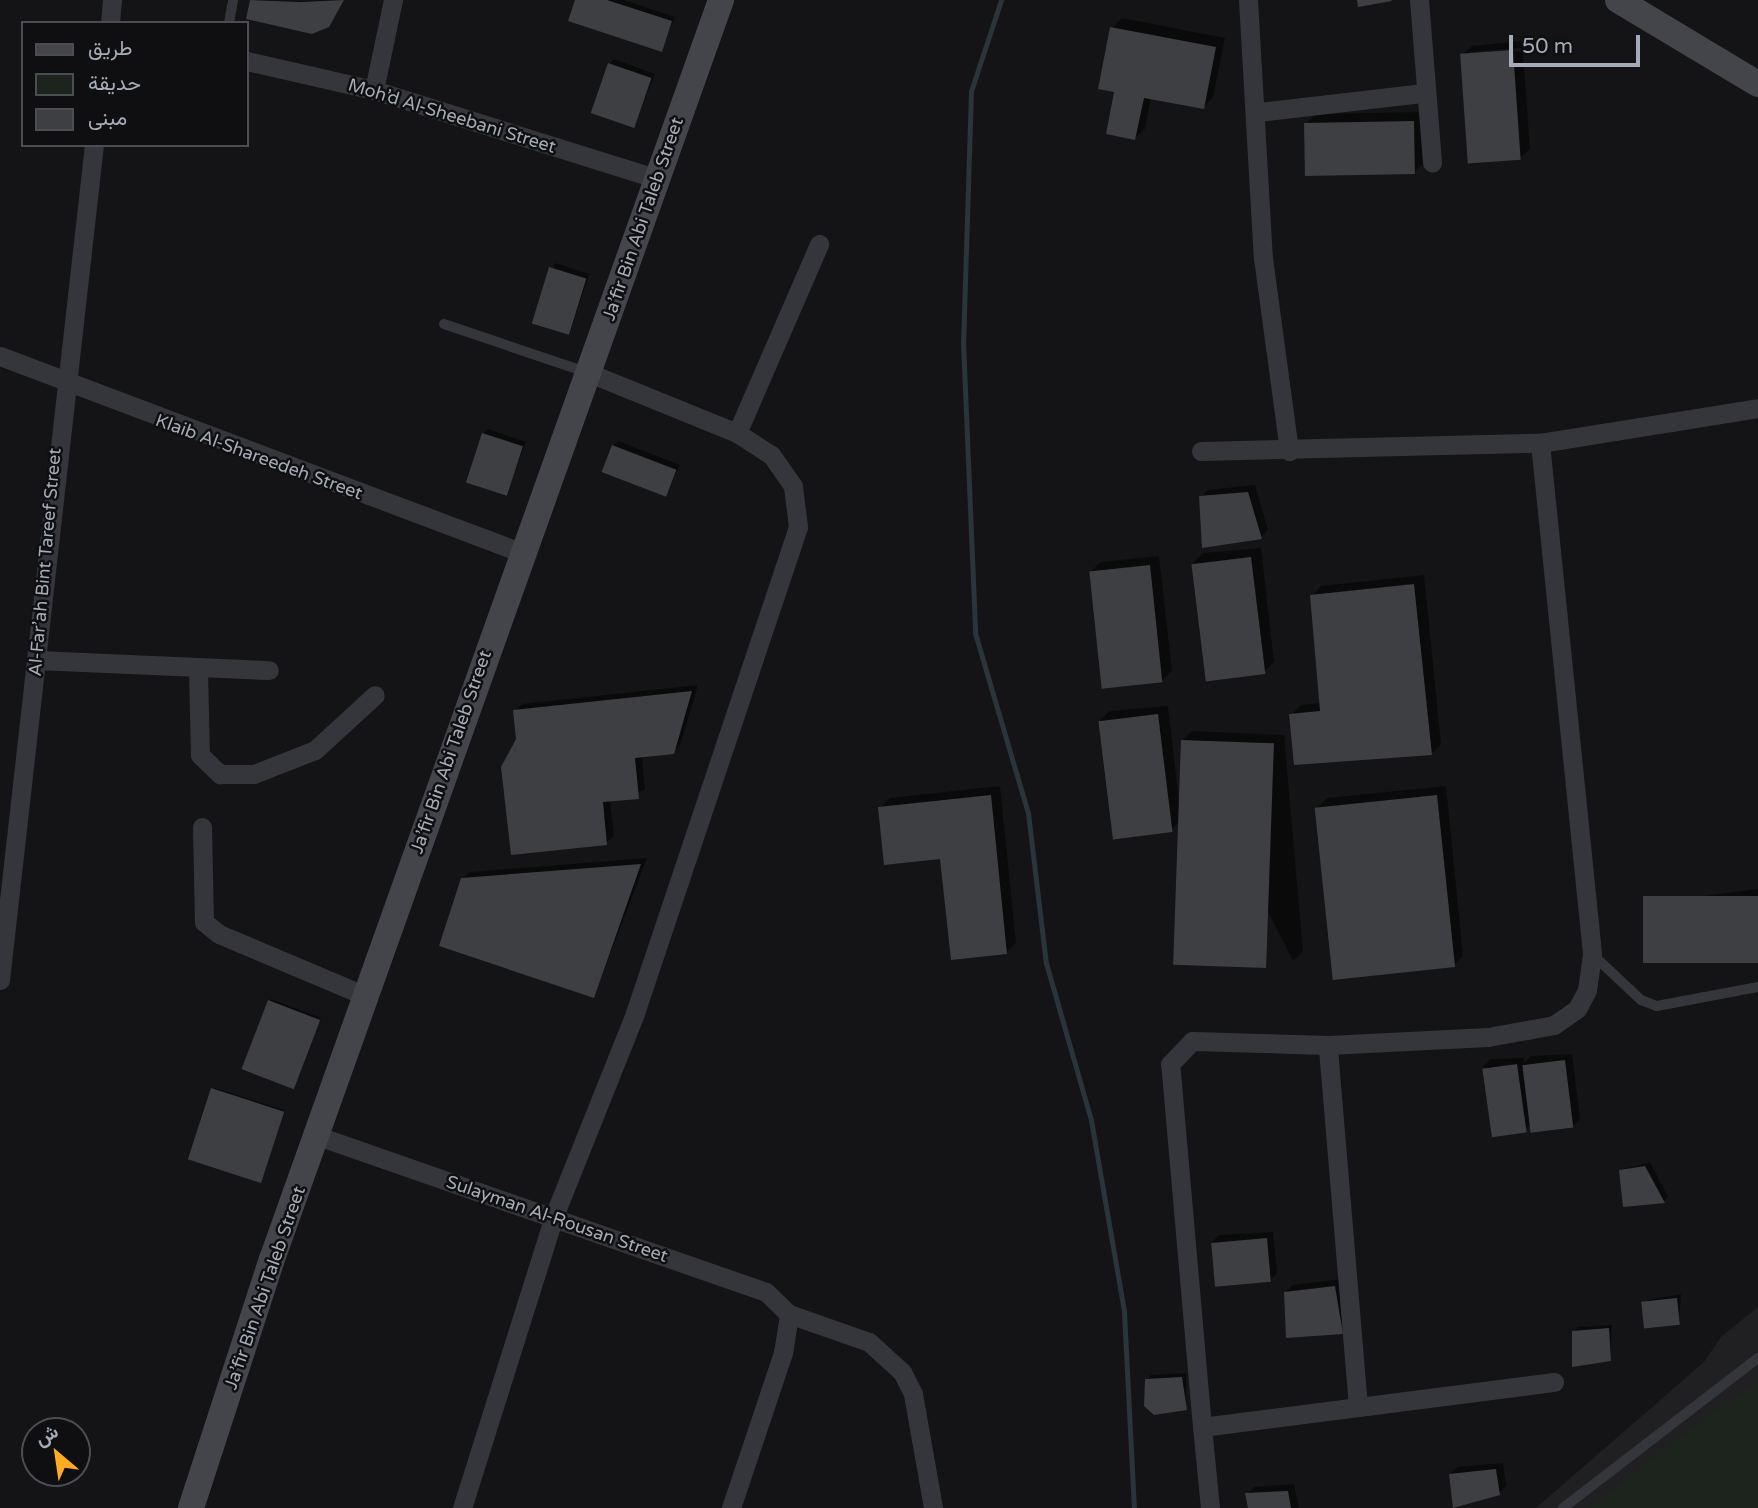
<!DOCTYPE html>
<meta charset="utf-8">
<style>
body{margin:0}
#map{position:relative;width:1758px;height:1508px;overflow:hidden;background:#141416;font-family:"Varela Round",Vazirmatn,sans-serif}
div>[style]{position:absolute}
.built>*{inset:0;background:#202023}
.green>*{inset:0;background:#1c241d}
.shadow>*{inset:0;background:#0007;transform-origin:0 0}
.stream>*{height:5px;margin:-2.5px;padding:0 2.5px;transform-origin:2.5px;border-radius:2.5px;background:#29343b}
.building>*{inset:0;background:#3e3f43;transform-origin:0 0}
.lane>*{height:10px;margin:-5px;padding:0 5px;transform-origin:5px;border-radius:5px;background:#35363b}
.street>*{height:19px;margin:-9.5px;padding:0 9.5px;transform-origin:9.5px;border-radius:9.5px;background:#35363b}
.secondary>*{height:26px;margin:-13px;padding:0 13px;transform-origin:13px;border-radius:13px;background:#43454b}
span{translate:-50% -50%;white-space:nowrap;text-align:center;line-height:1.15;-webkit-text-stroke:5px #0f0f11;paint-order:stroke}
.street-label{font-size:18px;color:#a5abb7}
.legend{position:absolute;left:21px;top:21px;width:228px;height:126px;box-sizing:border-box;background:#0f0f11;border:2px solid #4b4d53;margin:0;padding:9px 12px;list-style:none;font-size:21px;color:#a5abb7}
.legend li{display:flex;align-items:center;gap:14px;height:35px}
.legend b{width:35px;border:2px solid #4b4d53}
.north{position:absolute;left:21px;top:1417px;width:70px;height:70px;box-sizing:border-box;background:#0f0f11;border:2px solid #4b4d53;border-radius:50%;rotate:331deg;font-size:19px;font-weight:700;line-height:28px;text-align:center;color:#a5abb7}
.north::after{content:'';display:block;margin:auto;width:24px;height:32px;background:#ffac23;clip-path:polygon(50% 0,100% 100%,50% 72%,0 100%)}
.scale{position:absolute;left:1509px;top:35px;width:131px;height:32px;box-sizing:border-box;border:4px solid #a5abb7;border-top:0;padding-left:9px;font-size:21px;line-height:24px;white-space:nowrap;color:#a5abb7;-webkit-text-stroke:5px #0f0f11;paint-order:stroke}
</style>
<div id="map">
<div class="built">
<i style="clip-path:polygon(1758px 1307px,1758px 1508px,1536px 1508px,1704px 1362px,1721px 1337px)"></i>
</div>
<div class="green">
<i style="clip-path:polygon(1758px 1381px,1758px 1508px,1589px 1508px,1694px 1426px)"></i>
</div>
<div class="shadow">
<i style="clip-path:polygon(252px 0,303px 1px,344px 0,320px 30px,248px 18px)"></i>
<i style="clip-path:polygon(577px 0,624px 0,675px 17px,661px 50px)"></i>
<i style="clip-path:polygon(1122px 18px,1225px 38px,1213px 97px,1204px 107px,1151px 97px,1145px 129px,1135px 138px,1116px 91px,1112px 28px)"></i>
<i style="clip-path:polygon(evenodd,1522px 41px,1530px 149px,1520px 158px,1462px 55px,1472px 46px,1522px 41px,1521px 48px,1521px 51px,1470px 56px,1470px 52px,1521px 48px)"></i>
<i style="clip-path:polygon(614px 59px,655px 74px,633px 127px,610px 64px)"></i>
<i style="clip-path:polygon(1424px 112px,1424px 163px,1414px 172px,1306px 124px,1316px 114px)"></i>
<i style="left:555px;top:263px;width:36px;height:63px;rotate:18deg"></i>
<i style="clip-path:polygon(488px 429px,526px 442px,506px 493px,483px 434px)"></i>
<i style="clip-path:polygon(618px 441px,680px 465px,665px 495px,613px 446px)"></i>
<i style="clip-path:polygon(1255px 485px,1268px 530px,1261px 537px,1201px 497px,1208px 490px)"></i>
<i style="clip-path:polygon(1261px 548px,1274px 662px,1264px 672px,1193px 563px,1203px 553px)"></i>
<i style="clip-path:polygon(1159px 556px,1172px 671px,1162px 680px,1091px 571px,1101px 562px)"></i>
<i style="clip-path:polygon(1424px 575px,1441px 744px,1431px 754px,1291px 715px,1301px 705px,1321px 703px,1312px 596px,1321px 586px)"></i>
<i style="clip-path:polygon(698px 685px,680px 745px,673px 752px,642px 756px,645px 790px,610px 800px,614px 836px,606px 843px,517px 739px,515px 711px,522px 704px)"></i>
<i style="clip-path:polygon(1168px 706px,1181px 820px,1171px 830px,1100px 721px,1109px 711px)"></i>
<i style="clip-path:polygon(1192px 731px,1284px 735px,1303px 951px,1293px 961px,1182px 741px)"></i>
<i style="clip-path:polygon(1000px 786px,1016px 943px,1007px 952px,942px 857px,880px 808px,890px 798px)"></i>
<i style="clip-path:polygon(1446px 786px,1463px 956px,1454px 965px,1317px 808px,1327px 798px)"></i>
<i style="clip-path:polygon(647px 858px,594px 996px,462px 879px,470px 872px)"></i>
<i style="clip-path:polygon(1758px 889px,1758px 961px,1646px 912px,1655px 902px)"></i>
<i style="clip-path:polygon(271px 999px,321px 1018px,294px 1086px,270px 1001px)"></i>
<i style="clip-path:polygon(1572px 1054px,1580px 1119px,1573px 1126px,1531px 1124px,1525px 1130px,1483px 1066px,1491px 1059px,1524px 1058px,1524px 1063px,1531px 1056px)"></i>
<i style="clip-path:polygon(215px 1088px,284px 1110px,262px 1179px,213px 1089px)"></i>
<i style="clip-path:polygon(1650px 1162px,1668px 1197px,1664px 1201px,1621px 1170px)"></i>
<i style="clip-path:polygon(1273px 1232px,1277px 1273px,1270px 1281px,1212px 1242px,1219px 1235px)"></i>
<i style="clip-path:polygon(1342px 1279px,1349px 1326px,1287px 1336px,1285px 1292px,1293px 1285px)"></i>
<i style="clip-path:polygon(1681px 1294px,1679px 1323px,1643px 1304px,1648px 1300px)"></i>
<i style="clip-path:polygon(1612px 1325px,1610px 1359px,1574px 1332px,1578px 1327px)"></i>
<i style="clip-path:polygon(1186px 1373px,1186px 1408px,1147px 1380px,1151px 1375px)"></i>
<i style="clip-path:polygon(1503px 1463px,1506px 1486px,1499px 1493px,1450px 1474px,1458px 1467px)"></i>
<i style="clip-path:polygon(1294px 1484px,1299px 1508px,1250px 1508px,1247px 1494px,1254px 1487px)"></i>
</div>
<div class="stream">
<i style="left:1001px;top:0;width:96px;rotate:108.2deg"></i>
<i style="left:971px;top:91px;width:251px;rotate:91.8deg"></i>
<i style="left:963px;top:342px;width:291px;rotate:87.6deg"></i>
<i style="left:975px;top:633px;width:188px;rotate:73.6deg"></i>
<i style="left:1028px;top:813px;width:151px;rotate:83.2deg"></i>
<i style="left:1046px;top:963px;width:163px;rotate:74deg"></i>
<i style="left:1091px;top:1120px;width:195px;rotate:80.2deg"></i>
<i style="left:1124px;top:1312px;width:196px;rotate:87.1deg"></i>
</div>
<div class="building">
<i style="clip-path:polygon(250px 0,301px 2px,344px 0,329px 27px,312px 34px,246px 19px)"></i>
<i style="clip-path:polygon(575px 0,607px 0,672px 21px,662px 52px,568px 21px)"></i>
<i style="clip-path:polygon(1357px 0,1391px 0,1392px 1px,1358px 7px)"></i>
<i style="clip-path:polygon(1110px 27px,1216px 47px,1204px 109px,1144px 98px,1135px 140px,1106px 134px,1114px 92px,1098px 89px)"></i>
<i style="left:1513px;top:50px;width:110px;height:53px;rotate:86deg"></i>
<i style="left:608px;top:63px;width:46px;height:53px;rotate:19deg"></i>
<i style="left:1414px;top:121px;width:53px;height:110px;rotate:89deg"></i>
<i style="left:549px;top:267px;width:39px;height:59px;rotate:17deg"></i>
<i style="left:482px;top:433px;width:43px;height:52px;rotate:18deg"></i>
<i style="left:612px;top:445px;width:69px;height:29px;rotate:21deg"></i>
<i style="clip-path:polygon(1248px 492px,1262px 539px,1202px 548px,1199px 496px)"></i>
<i style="left:1251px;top:557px;width:118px;height:60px;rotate:83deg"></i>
<i style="left:1150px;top:565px;width:118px;height:61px;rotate:84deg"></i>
<i style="clip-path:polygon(1414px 584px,1432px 755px,1294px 765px,1289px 714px,1320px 711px,1310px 595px)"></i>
<i style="clip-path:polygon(692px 691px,674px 754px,635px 758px,639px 799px,603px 802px,607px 845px,511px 855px,501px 767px,516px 739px,513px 710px)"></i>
<i style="left:1158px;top:714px;width:119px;height:60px;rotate:83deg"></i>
<i style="left:1181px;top:740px;width:93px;height:225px;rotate:2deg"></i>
<i style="clip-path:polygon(991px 795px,1007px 954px,951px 960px,940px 859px,884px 865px,878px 807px)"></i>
<i style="left:1437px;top:795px;width:173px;height:123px;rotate:84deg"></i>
<i style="clip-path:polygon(641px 864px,594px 998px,439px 946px,461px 878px)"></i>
<i style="left:1758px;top:896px;width:67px;height:115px;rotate:90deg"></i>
<i style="left:268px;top:1000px;width:56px;height:74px;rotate:21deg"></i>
<i style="left:1565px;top:1060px;width:68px;height:43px;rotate:83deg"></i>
<i style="left:1517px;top:1064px;width:69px;height:35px;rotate:82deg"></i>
<i style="left:211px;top:1088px;width:77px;height:75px;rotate:18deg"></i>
<i style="clip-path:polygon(1645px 1166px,1665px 1203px,1623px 1207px,1619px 1170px)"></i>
<i style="left:1267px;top:1238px;width:44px;height:56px;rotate:85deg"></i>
<i style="clip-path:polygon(1335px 1286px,1343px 1334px,1286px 1338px,1284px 1292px)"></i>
<i style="left:1677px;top:1298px;width:27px;height:36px;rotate:84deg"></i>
<i style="clip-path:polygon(1609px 1328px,1611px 1361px,1572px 1367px,1572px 1331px)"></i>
<i style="clip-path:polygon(1182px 1377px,1187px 1410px,1154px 1415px,1144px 1406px,1145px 1379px)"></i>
<i style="clip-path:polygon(1496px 1469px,1500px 1495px,1453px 1508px,1449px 1474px)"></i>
<i style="clip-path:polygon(1288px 1491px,1291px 1508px,1248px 1508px,1245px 1493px)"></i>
</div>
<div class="lane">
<i style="left:229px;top:23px;width:23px;rotate:-80deg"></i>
<i style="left:444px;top:324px;width:150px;rotate:18.7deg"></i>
<i style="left:1592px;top:954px;width:67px;rotate:43.2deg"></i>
<i style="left:1641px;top:1000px;width:17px;rotate:21deg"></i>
<i style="left:1657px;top:1006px;width:103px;rotate:-10.7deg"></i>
<i style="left:1563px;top:1508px;width:246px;rotate:-37.6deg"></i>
</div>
<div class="street">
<i style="left:1248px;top:0;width:258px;rotate:86.7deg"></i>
<i style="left:1263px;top:258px;width:195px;rotate:82.3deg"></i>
<i style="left:1419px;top:0;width:163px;rotate:85.4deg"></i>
<i style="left:110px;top:23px;width:23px;rotate:-85deg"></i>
<i style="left:247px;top:61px;width:130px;rotate:12.9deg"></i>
<i style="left:374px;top:90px;width:294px;rotate:17.4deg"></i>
<i style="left:374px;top:90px;width:92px;rotate:-78.1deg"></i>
<i style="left:1259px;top:112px;width:166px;rotate:-6.6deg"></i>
<i style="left:0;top:356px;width:556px;rotate:20.65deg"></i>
<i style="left:737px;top:433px;width:206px;rotate:-66.5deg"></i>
<i style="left:1201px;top:451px;width:339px;rotate:-1.4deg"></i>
<i style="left:1540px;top:443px;width:221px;rotate:-9.1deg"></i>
<i style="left:37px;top:660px;width:232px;rotate:2.5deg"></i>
<i style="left:198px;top:669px;width:86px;rotate:88.7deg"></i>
<i style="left:200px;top:755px;width:28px;rotate:44deg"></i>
<i style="left:220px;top:774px;width:34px"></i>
<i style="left:254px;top:774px;width:66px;rotate:-21.5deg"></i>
<i style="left:315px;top:750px;width:81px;rotate:-42.5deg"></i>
<i style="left:202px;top:827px;width:95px;rotate:88.8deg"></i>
<i style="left:204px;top:922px;width:19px;rotate:39deg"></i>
<i style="left:219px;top:934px;width:160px;rotate:22.9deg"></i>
<i style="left:0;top:980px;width:840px;rotate:-83.58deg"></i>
<i style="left:318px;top:1136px;width:474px;rotate:19.2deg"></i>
<i style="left:766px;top:1292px;width:32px;rotate:44deg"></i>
<i style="left:789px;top:1314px;width:85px;rotate:19.3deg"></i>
<i style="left:869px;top:1342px;width:45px;rotate:42.3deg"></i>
<i style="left:902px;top:1372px;width:25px;rotate:63deg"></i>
<i style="left:913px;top:1394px;width:116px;rotate:80deg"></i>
<i style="left:1358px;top:1406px;width:362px;rotate:-94.8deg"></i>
<i style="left:1328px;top:1045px;width:160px;rotate:-2.9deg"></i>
<i style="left:1488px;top:1037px;width:67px;rotate:-10.3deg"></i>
<i style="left:1554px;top:1025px;width:28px;rotate:-35deg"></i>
<i style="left:1577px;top:1009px;width:21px;rotate:-62deg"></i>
<i style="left:1587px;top:990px;width:37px;rotate:-82deg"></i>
<i style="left:1592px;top:953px;width:513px;rotate:-95.82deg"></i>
<i style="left:1202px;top:1427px;width:364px;rotate:-95deg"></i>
<i style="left:1170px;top:1064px;width:32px;rotate:-46deg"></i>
<i style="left:1192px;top:1041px;width:136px;rotate:1.7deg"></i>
<i style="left:462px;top:1508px;width:306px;rotate:-72.5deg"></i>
<i style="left:554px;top:1216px;width:219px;rotate:-68.2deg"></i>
<i style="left:635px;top:1013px;width:513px;rotate:-71.46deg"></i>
<i style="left:798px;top:527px;width:41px;rotate:-97deg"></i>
<i style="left:793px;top:486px;width:38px;rotate:-125deg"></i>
<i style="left:771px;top:455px;width:40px;rotate:-147.1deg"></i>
<i style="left:737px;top:433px;width:160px;rotate:-157.9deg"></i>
<i style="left:731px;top:1508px;width:163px;rotate:-71.5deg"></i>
<i style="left:783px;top:1353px;width:39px;rotate:-81deg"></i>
<i style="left:1210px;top:1508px;width:81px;rotate:-95.6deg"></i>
<i style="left:1202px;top:1427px;width:355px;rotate:-7.3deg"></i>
</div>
<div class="secondary">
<i style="left:1618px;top:0;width:163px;rotate:31deg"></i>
<i style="left:191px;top:1508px;width:262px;rotate:-72deg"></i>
<i style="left:272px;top:1259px;width:1337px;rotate:-70.37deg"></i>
</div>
<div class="street-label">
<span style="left:452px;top:116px;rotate:17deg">Moh’d Al-Sheebani Street</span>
<span style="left:643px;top:219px;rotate:-71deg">Ja’fir Bin Abi Taleb Street</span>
<span style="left:259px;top:457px;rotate:20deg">Klaib Al-Shareedeh Street</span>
<span style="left:45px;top:562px;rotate:-85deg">Al-Far’ah Bint Tareef Street</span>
<span style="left:451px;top:752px;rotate:-71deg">Ja’fir Bin Abi Taleb Street</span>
<span style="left:557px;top:1219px;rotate:19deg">Sulayman Al-Rousan Street</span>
<span style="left:265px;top:1288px;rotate:-71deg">Ja’fir Bin Abi Taleb Street</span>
</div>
<ul class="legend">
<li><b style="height:9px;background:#43454b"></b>طريق</li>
<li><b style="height:19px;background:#1c241d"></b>حديقة</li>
<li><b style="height:19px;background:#3e3f43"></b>مبنى</li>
</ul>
<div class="north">ش</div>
<div class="scale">50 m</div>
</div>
